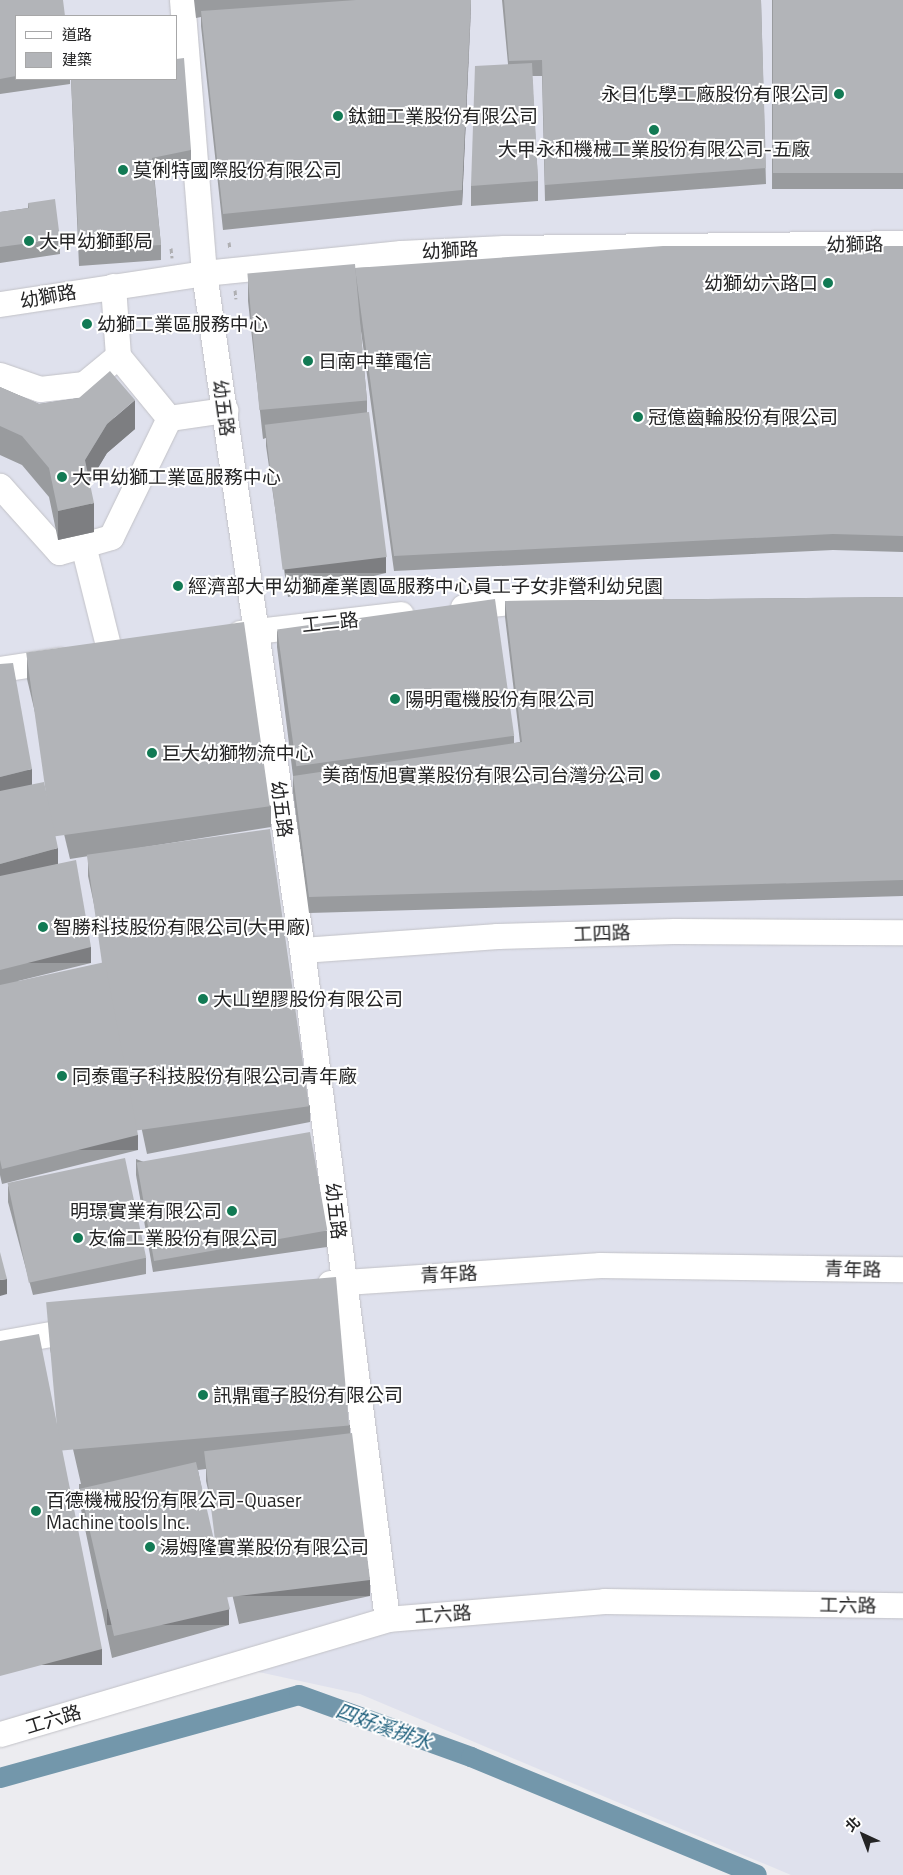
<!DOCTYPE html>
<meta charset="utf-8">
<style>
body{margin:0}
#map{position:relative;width:903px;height:1875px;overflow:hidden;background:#ececf0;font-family:"Titillium Web","Noto Sans TC",sans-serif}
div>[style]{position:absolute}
.built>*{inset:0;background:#dfe1ed}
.canal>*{height:20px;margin:-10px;padding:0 10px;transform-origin:10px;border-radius:10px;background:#7397ab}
.path>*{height:3px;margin-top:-1.5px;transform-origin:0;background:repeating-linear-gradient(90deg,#afafb2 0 5px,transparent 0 7.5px)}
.roads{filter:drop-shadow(0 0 1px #c2c2c7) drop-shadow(0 0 1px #c2c2c7)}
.minor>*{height:25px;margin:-12.5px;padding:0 12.5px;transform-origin:12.5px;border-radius:12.5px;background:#fff}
.wall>*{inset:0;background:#999b9e;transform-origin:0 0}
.shaded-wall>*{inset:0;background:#7d7e81;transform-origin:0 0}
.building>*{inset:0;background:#b2b4b8;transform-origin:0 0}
.dots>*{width:14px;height:14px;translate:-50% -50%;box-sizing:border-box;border:2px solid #fff;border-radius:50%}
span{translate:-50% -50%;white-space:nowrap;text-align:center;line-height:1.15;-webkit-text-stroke:4px #fff;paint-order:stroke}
.poi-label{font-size:19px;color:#242425}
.right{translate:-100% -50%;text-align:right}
.left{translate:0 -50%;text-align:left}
.street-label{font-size:19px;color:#242425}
.water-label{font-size:20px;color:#1c5e7b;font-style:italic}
.legend{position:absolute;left:15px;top:15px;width:162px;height:65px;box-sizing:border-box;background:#fff;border:1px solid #a7a7a8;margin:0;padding:6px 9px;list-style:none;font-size:15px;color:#242425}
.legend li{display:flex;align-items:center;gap:10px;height:25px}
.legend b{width:25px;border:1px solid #a7a7a8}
.north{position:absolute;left:838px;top:1810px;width:50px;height:50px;-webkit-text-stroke:4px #fff;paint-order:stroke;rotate:317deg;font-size:14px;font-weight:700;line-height:20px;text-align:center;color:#242425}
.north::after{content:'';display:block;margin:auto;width:18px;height:22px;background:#242425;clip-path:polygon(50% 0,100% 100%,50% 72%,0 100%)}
</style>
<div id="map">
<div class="built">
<i style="clip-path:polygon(evenodd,0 0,903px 0,903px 1875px,791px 1875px,360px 1694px,245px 1669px,0 1724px,0 0,16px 16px,176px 16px,176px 79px,16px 79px,16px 16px)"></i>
</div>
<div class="canal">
<i style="left:0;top:1778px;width:310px;rotate:-15.5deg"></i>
<i style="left:299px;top:1695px;width:183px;rotate:19.8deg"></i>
<i style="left:471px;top:1757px;width:309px;rotate:22.4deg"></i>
</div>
<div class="path">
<i style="left:229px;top:242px;width:7px;rotate:82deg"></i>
<i style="left:171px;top:248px;width:10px;rotate:84deg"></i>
<i style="left:235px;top:290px;width:9px;rotate:84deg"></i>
</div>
<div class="roads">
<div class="minor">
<i style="left:182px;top:0;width:274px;rotate:85.4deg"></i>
<i style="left:204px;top:273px;width:684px;rotate:81.76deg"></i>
<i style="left:302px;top:950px;width:674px;rotate:82.76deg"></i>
<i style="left:113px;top:286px;width:70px;rotate:85.9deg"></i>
<i style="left:0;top:304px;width:206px;rotate:-8.6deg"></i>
<i style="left:204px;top:273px;width:198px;rotate:-5.8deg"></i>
<i style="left:401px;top:253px;width:103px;rotate:-2.8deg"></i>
<i style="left:504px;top:248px;width:399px;rotate:-0.7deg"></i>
<i style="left:0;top:375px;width:42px;rotate:19.3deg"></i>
<i style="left:40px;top:389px;width:44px;rotate:-6.5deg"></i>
<i style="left:84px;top:384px;width:44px;rotate:-39.5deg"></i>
<i style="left:118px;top:356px;width:80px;rotate:50.6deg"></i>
<i style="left:169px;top:418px;width:132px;rotate:116deg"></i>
<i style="left:111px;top:537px;width:54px;rotate:163.9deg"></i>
<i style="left:59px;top:552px;width:89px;rotate:-131.8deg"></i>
<i style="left:169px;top:418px;width:57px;rotate:-8.1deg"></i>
<i style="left:83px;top:545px;width:111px;rotate:76deg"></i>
<i style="left:463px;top:607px;width:75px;rotate:-6.1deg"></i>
<i style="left:538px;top:599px;width:112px;rotate:0.5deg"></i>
<i style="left:240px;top:633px;width:162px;rotate:-6.7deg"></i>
<i style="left:0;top:669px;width:60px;rotate:-8.7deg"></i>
<i style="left:302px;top:950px;width:196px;rotate:-4.1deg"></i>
<i style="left:497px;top:936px;width:177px;rotate:-1.6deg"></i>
<i style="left:674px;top:931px;width:229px;rotate:0.3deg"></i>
<i style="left:330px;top:1283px;width:271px;rotate:-3.8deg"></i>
<i style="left:600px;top:1265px;width:303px;rotate:0.8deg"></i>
<i style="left:0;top:1343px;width:85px;rotate:-10.1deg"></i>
<i style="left:0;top:1734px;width:404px;rotate:-16.5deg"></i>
<i style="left:387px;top:1619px;width:218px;rotate:-4.7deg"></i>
<i style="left:604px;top:1601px;width:299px;rotate:0.8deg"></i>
</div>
</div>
<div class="wall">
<i style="clip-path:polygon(0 0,16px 16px,16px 79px,70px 79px,70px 84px,0 94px)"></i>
<i style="clip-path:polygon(194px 0,471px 0,462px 205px,223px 230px,201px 26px,201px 17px,196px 18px)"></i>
<i style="clip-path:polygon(502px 0,761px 0,766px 184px,545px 201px,542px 76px,532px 76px,538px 181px,538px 201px,471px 206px,471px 186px,508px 64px)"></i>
<i style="left:772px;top:0;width:131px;height:189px"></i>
<i style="clip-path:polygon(71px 79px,191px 150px,191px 166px,154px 173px,161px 245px,161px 260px,79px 266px)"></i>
<i style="clip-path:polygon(28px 203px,60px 239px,60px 254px,0 263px,0 212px,28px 208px)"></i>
<i style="clip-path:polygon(903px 246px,903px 552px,833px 550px,394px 571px,360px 324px,367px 400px,367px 412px,386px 573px,288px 597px,266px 446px,266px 438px,263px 439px,248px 301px,248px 280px,355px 268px)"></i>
<i style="clip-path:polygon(0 387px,39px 404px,79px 398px,135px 429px,107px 453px,89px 482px,94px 532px,58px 540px,49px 497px,22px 465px,0 455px)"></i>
<i style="clip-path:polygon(903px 597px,903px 896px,309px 913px,293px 792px,293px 776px,277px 647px,277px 631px,514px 736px,514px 743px,520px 742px,505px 617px,505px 601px)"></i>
<i style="clip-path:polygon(27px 659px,271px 806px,271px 827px,70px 859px,27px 679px)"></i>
<i style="clip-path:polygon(0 664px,32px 785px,91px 963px,18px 981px,138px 1150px,2px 1184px,0 1175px)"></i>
<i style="clip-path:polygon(88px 860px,310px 1106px,310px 1122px,147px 1154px,88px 876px)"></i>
<i style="clip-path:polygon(136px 1159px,327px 1231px,327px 1247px,153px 1272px,136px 1175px)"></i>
<i style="clip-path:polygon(8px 1186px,146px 1258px,146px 1274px,33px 1295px,8px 1202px)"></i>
<i style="clip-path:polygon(50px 1333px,350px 1425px,350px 1434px,370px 1596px,239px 1624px,206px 1481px,206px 1469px,198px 1470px,229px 1625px,112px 1658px,79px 1500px,79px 1484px,81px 1484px,50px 1349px)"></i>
</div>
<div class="shaded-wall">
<i style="clip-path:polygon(471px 0,471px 8px,462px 205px,462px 190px)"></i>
<i style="clip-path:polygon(135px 400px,135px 429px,107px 453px,85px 490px,85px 460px,107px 424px)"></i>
<i style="clip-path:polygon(94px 503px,94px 532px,58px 540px,58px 511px)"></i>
<i style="left:386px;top:557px;width:16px;height:101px;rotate:90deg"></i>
<i style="clip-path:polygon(32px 769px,32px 785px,0 793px,0 777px)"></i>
<i style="clip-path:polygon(58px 848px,58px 864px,0 879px,0 864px)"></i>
<i style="left:91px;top:947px;width:16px;height:94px;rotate:90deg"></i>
<i style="left:138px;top:1135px;width:15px;height:140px;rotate:90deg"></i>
<i style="clip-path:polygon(7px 1279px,7px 1294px,0 1296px,0 1280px)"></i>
<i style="left:370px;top:1580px;width:16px;height:134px;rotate:90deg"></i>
<i style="left:229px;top:1609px;width:16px;height:122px;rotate:90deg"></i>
<i style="left:102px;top:1649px;width:16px;height:106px;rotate:90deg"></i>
</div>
<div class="building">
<i style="clip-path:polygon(0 0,63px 0,65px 16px,16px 16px,16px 76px,0 79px)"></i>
<i style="clip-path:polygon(356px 0,471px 0,462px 190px,223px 214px,201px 11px)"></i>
<i style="clip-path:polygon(504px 0,761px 0,766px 168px,545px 185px,542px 60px,509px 61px)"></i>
<i style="left:773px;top:0;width:130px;height:173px"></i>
<i style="clip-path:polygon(184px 58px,191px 150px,152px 158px,161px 245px,79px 250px,71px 79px,176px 79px,176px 59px)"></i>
<i style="clip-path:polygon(532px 63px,538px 181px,471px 186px,475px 66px)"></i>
<i style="clip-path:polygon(55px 199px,60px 239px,0 247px,0 212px,29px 208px,28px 203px)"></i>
<i style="clip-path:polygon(663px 246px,903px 246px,903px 536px,833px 534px,394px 556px,355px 268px)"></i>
<i style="left:355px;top:264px;width:137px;height:108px;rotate:85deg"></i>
<i style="clip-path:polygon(110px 371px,135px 400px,107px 424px,85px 460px,94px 503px,58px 511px,49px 468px,22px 436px,0 426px,0 387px,39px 404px,79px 398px)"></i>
<i style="left:369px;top:412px;width:146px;height:105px;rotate:83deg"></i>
<i style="clip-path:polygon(903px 597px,903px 880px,309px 897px,293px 776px,522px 742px,505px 601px)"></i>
<i style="left:495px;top:599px;width:138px;height:220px;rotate:82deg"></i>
<i style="left:244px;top:622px;width:186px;height:220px;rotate:82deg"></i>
<i style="clip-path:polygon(13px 663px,32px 769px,0 777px,0 664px)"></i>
<i style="clip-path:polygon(44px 782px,58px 848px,0 864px,0 791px)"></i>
<i style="left:270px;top:829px;width:280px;height:185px;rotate:82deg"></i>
<i style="clip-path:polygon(76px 860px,91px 947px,0 970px,0 876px)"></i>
<i style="clip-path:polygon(105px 962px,138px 1135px,2px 1169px,0 1160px,0 985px)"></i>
<i style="left:310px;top:1132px;width:100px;height:176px;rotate:80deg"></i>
<i style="left:125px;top:1158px;width:102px;height:120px;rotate:78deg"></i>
<i style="clip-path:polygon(0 1252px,7px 1279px,0 1280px)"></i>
<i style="left:336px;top:1277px;width:149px;height:291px;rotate:85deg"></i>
<i style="clip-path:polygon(39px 1334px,102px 1649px,0 1676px,0 1341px)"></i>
<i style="left:352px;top:1433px;width:148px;height:149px;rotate:83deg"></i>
<i style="left:196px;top:1462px;width:151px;height:119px;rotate:77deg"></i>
</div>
<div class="dots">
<i style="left:839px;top:94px;background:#127a54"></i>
<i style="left:338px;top:116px;background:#127a54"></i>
<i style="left:654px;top:130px;background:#127a54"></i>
<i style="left:123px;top:170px;background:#127a54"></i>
<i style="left:29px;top:241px;background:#127a54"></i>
<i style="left:828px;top:283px;background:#127a54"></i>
<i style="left:87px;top:324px;background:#127a54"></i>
<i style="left:308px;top:361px;background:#127a54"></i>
<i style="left:638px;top:417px;background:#127a54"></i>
<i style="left:62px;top:477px;background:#127a54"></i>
<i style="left:178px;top:586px;background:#127a54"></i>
<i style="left:395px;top:699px;background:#127a54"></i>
<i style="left:152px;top:753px;background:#127a54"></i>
<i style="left:655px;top:775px;background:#127a54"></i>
<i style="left:43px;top:927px;background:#127a54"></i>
<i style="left:203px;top:999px;background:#127a54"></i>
<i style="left:62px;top:1076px;background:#127a54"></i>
<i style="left:232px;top:1211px;background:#127a54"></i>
<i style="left:78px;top:1238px;background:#127a54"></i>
<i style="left:203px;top:1395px;background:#127a54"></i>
<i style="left:36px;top:1511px;background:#127a54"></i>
<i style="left:150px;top:1547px;background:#127a54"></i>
</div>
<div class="poi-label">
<span class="right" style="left:829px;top:94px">永日化學工廠股份有限公司</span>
<span class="left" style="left:348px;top:116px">鈦鈿工業股份有限公司</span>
<span style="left:654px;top:149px">大甲永和機械工業股份有限公司-五廠</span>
<span class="left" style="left:133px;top:170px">莫俐特國際股份有限公司</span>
<span class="left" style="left:39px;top:241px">大甲幼獅郵局</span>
<span class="right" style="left:818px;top:283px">幼獅幼六路口</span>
<span class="left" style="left:97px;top:324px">幼獅工業區服務中心</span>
<span class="left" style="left:318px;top:361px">日南中華電信</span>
<span class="left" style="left:648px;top:417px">冠億齒輪股份有限公司</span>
<span class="left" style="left:72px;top:477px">大甲幼獅工業區服務中心</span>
<span class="left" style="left:188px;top:586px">經濟部大甲幼獅產業園區服務中心員工子女非營利幼兒園</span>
<span class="left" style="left:405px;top:699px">陽明電機股份有限公司</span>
<span class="left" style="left:162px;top:753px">巨大幼獅物流中心</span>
<span class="right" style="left:645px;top:775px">美商恆旭實業股份有限公司台灣分公司</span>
<span class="left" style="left:53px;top:927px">智勝科技股份有限公司(大甲廠)</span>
<span class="left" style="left:213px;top:999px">大山塑膠股份有限公司</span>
<span class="left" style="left:72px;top:1076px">同泰電子科技股份有限公司青年廠</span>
<span class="right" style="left:222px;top:1211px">明璟實業有限公司</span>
<span class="left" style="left:88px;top:1238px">友倫工業股份有限公司</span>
<span class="left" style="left:213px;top:1395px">訊鼎電子股份有限公司</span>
<span class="left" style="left:46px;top:1511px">百德機械股份有限公司-Quaser<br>Machine tools Inc.</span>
<span class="left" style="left:160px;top:1547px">湯姆隆實業股份有限公司</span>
</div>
<div class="street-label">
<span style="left:855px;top:244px;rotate:-1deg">幼獅路</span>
<span style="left:450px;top:250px;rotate:-3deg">幼獅路</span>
<span style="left:48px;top:296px;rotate:-10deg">幼獅路</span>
<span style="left:224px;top:408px;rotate:82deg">幼五路</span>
<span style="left:330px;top:622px;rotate:-6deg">工二路</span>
<span style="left:282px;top:809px;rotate:82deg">幼五路</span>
<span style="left:602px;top:933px;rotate:-2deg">工四路</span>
<span style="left:336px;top:1211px;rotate:83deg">幼五路</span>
<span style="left:853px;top:1269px;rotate:1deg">青年路</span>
<span style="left:449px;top:1274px;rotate:-3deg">青年路</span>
<span style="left:848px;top:1605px;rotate:1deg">工六路</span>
<span style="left:443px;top:1614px;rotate:-4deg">工六路</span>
<span style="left:53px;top:1719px;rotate:-17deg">工六路</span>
</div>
<div class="water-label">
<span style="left:384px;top:1726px;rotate:20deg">四好溪排水</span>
</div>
<ul class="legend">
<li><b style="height:6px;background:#fff"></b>道路</li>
<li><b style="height:14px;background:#b2b4b8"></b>建築</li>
</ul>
<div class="north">北</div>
</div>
